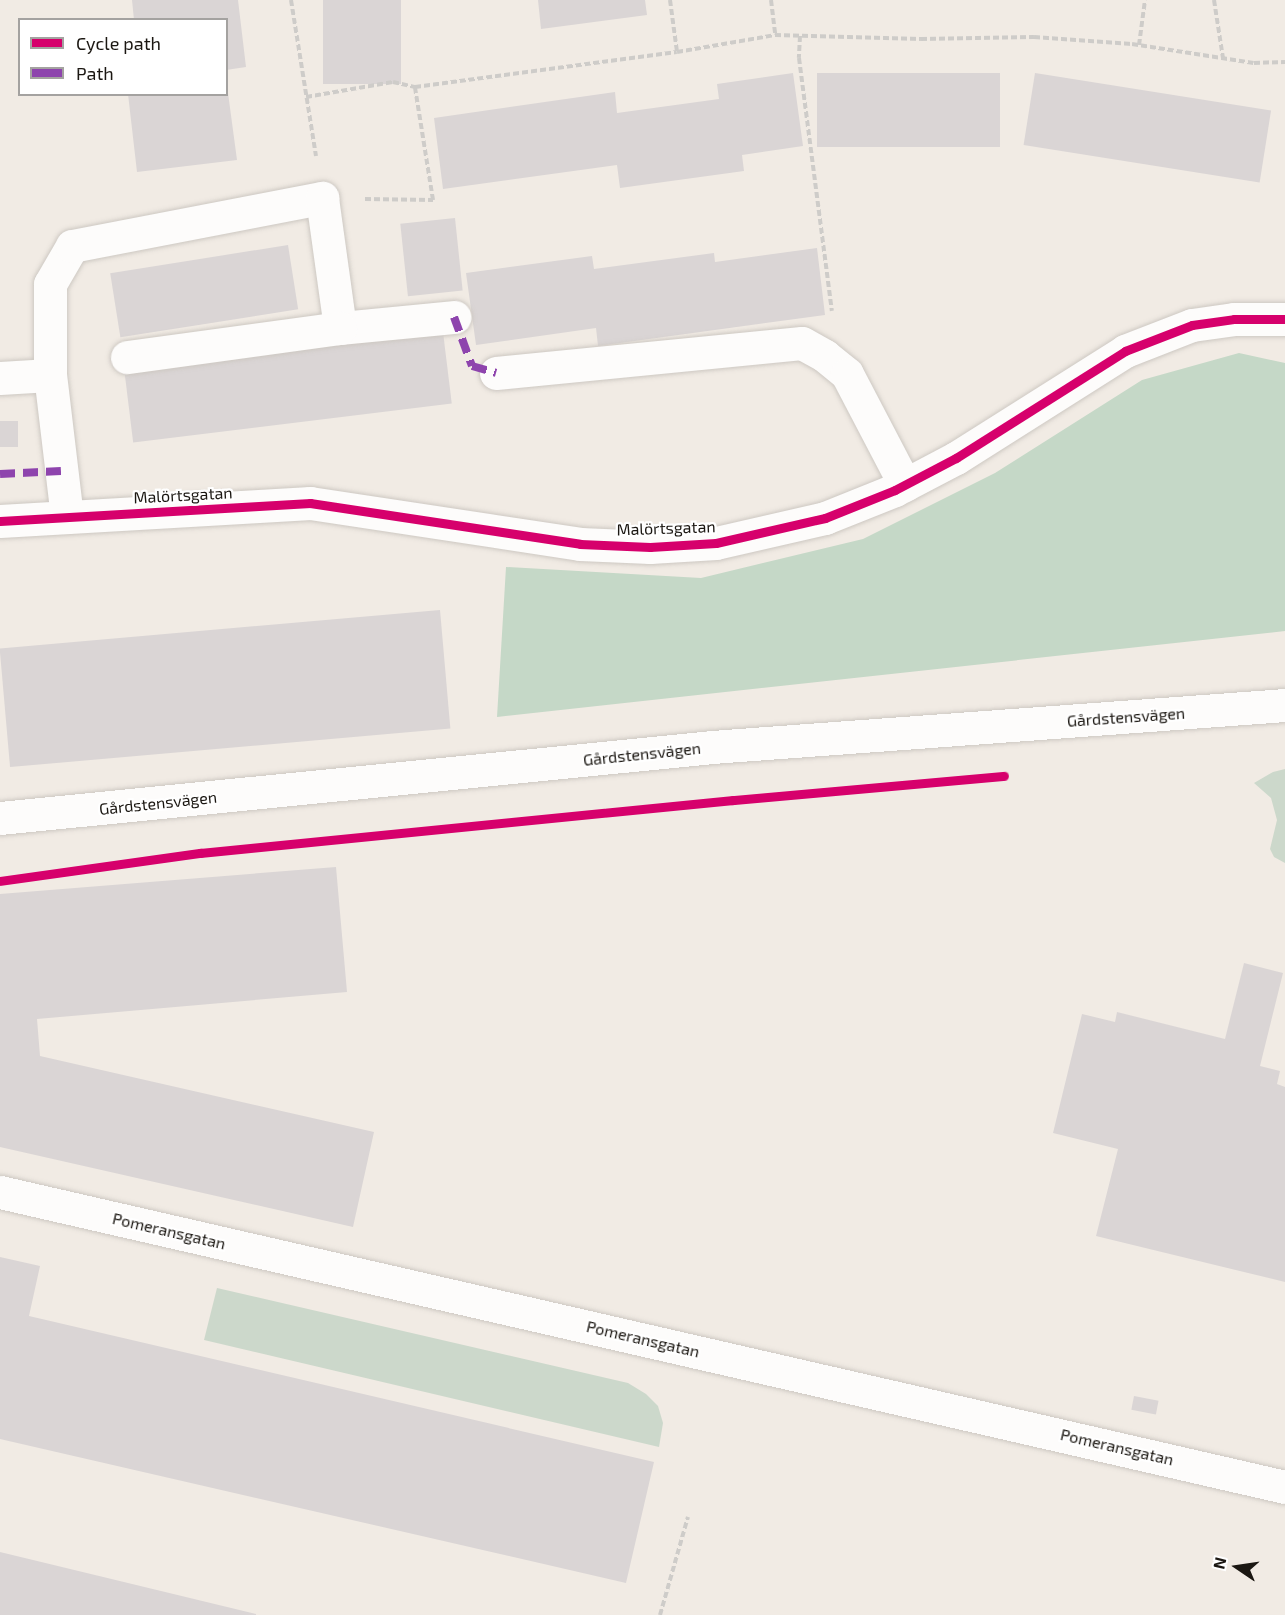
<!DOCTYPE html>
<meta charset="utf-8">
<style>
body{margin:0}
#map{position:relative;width:1285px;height:1615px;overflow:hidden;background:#f1ebe4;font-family:"Exo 2",sans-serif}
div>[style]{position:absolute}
.green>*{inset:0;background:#ccd8cb}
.forest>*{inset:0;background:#c5d8c7}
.building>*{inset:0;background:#dad5d5;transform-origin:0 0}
.path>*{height:4px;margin-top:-2px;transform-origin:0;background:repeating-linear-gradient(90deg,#ceccc9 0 6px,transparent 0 9px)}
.roads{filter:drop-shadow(0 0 2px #cdc8c2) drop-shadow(0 0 2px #cdc8c2)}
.minor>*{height:33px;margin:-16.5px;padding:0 16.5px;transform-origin:16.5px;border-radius:16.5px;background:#fdfcfb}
.quiet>*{height:8px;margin-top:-4px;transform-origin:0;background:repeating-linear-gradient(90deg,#8e44ad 0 15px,transparent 0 23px)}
.cycleway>*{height:9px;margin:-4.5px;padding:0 4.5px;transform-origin:4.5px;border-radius:4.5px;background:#d6006c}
span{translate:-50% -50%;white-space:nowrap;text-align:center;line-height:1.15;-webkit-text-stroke:4.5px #fff;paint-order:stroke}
.street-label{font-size:16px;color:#1b1712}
.legend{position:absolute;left:18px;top:18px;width:210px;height:78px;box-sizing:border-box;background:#fff;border:2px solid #a4a2a0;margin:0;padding:8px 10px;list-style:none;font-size:18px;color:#1b1712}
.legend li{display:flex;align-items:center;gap:12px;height:30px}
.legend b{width:30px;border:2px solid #a4a2a0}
.north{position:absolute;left:1207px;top:1537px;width:60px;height:60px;-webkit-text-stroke:4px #fff;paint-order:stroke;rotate:283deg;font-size:16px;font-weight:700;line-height:24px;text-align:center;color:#1b1712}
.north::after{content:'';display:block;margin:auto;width:21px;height:27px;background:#1b1712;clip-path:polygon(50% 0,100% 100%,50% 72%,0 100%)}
</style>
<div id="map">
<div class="green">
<i style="clip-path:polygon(1285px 769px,1285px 863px,1274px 857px,1270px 849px,1277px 820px,1271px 798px,1254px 783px,1273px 772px)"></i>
<i style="clip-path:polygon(217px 1288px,628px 1383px,646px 1394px,658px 1406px,663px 1423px,659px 1447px,204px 1340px)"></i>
</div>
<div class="forest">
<i style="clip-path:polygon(1239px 353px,1285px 363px,1285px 631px,497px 717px,506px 567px,701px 578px,863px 539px,995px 473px,1142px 380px)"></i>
</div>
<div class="building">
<i style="clip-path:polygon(132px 0,238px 0,246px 67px,226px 70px,226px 20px,134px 20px)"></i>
<i style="left:323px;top:0;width:78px;height:84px"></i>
<i style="clip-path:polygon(538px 0,645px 0,647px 15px,541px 29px)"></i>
<i style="clip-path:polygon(793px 73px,803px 146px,742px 155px,744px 171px,620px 188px,617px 165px,443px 189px,434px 118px,615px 92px,617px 113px,719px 99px,717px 84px)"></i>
<i style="left:1000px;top:73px;width:74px;height:183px;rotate:90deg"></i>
<i style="left:1035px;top:73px;width:239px;height:73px;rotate:9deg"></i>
<i style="clip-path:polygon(226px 78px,237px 160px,137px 172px,128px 94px,226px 94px)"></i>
<i style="left:455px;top:218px;width:73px;height:55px;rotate:84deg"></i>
<i style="left:288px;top:245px;width:65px;height:180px;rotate:81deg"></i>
<i style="clip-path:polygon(817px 248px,825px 315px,598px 346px,596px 328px,476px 345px,466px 273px,592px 256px,594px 269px,714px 253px,715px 262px)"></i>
<i style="left:443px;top:332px;width:72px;height:321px;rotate:83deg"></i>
<i style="left:0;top:421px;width:18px;height:26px"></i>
<i style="left:440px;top:610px;width:119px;height:442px;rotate:85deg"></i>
<i style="clip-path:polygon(336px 867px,347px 992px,37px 1019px,40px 1056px,374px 1132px,353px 1227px,0 1147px,0 894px)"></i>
<i style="clip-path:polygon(1244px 963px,1283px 973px,1260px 1066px,1280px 1071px,1277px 1084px,1285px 1087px,1285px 1282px,1096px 1236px,1118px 1149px,1053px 1133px,1082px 1014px,1115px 1022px,1117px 1012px,1225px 1039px)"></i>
<i style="clip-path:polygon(0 1257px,40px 1266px,29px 1316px,654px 1462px,626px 1583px,0 1439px)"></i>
<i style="left:1134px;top:1396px;width:25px;height:14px;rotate:11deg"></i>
<i style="clip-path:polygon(0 1552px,256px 1614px,256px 1615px,0 1615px)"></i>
</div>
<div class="path">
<i style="left:291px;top:0;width:158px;rotate:80.9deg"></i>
<i style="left:670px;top:0;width:52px;rotate:82.3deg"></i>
<i style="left:771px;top:0;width:35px;rotate:83deg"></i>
<i style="left:1214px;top:0;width:59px;rotate:81.2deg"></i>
<i style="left:800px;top:36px;width:22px;rotate:93deg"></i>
<i style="left:799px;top:58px;width:255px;rotate:82.6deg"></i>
<i style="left:1139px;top:45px;width:45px;rotate:-82.4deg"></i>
<i style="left:306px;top:97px;width:88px;rotate:-9.8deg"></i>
<i style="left:393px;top:82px;width:23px;rotate:13deg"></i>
<i style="left:415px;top:87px;width:264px;rotate:-7.6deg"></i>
<i style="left:677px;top:52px;width:99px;rotate:-9.8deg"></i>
<i style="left:775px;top:35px;width:146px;rotate:1.6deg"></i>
<i style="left:921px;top:39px;width:113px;rotate:-1deg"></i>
<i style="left:1034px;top:37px;width:98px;rotate:4.1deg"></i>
<i style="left:1132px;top:44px;width:123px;rotate:8.9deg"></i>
<i style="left:1254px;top:63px;width:31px;rotate:-2deg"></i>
<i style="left:365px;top:199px;width:68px;rotate:0.8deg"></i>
<i style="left:433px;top:200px;width:114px;rotate:-99.1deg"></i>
<i style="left:660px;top:1615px;width:102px;rotate:-74.1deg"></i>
</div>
<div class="roads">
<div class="minor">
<i style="left:340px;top:328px;width:115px;rotate:-5.5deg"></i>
<i style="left:496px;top:373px;width:307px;rotate:-5.6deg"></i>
<i style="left:802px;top:343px;width:26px;rotate:29deg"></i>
<i style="left:825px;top:356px;width:28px;rotate:39deg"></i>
<i style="left:847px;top:374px;width:125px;rotate:62.4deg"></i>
<i style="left:0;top:378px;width:50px;rotate:-3.4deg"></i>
<i style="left:67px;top:517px;width:143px;rotate:-96.8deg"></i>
<i style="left:50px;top:375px;width:91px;rotate:-90deg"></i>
<i style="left:50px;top:284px;width:44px;rotate:-59.9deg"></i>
<i style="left:72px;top:246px;width:255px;rotate:-10.9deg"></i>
<i style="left:322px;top:198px;width:131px;rotate:82.1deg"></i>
<i style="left:340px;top:328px;width:215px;rotate:172.2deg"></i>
<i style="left:0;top:521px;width:311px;rotate:-3.3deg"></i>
<i style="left:310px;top:503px;width:273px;rotate:8.6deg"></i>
<i style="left:580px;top:544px;width:70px;rotate:2.5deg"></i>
<i style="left:650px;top:547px;width:66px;rotate:-3.5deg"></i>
<i style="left:716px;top:543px;width:112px;rotate:-12.9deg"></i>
<i style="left:825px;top:518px;width:75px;rotate:-21.8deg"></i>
<i style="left:895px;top:490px;width:69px;rotate:-27.7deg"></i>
<i style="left:956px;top:458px;width:200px;rotate:-32.3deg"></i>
<i style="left:1125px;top:351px;width:72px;rotate:-21.2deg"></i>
<i style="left:1192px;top:325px;width:42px;rotate:-8.1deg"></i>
<i style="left:1234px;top:319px;width:51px"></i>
<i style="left:0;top:818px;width:716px;rotate:-5.69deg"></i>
<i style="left:712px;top:747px;width:575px;rotate:-4.19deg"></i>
<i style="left:0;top:1192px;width:1318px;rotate:12.93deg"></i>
</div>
</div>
<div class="quiet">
<i style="left:454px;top:317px;width:52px;rotate:69.8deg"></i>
<i style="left:472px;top:366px;width:25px;rotate:16deg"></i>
<i style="left:0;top:474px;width:61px;rotate:-2.8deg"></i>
</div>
<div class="cycleway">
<i style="left:0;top:521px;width:311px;rotate:-3.3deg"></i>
<i style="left:310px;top:503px;width:273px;rotate:8.6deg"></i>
<i style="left:580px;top:544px;width:70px;rotate:2.5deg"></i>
<i style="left:650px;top:547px;width:66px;rotate:-3.5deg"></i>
<i style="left:716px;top:543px;width:112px;rotate:-12.9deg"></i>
<i style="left:825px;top:518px;width:75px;rotate:-21.8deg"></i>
<i style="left:895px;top:490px;width:69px;rotate:-27.7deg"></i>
<i style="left:956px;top:458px;width:200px;rotate:-32.3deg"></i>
<i style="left:1125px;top:351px;width:72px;rotate:-21.2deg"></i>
<i style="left:1192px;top:325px;width:42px;rotate:-8.1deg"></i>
<i style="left:1234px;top:319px;width:51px"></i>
<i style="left:0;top:881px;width:202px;rotate:-8deg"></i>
<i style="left:200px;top:853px;width:536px;rotate:-5.68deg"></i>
<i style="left:733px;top:800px;width:272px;rotate:-5.1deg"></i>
</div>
<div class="street-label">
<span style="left:183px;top:495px;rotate:-3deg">Malörtsgatan</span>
<span style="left:666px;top:528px;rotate:-2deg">Malörtsgatan</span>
<span style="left:1126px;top:717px;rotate:-4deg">Gårdstensvägen</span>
<span style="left:642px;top:754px;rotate:-6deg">Gårdstensvägen</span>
<span style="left:158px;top:803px;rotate:-6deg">Gårdstensvägen</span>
<span style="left:169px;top:1231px;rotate:13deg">Pomeransgatan</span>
<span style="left:643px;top:1339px;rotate:13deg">Pomeransgatan</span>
<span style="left:1117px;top:1447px;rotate:13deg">Pomeransgatan</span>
</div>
<ul class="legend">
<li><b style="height:8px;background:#d6006c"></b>Cycle path</li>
<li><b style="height:8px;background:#8e44ad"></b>Path</li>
</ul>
<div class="north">N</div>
</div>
